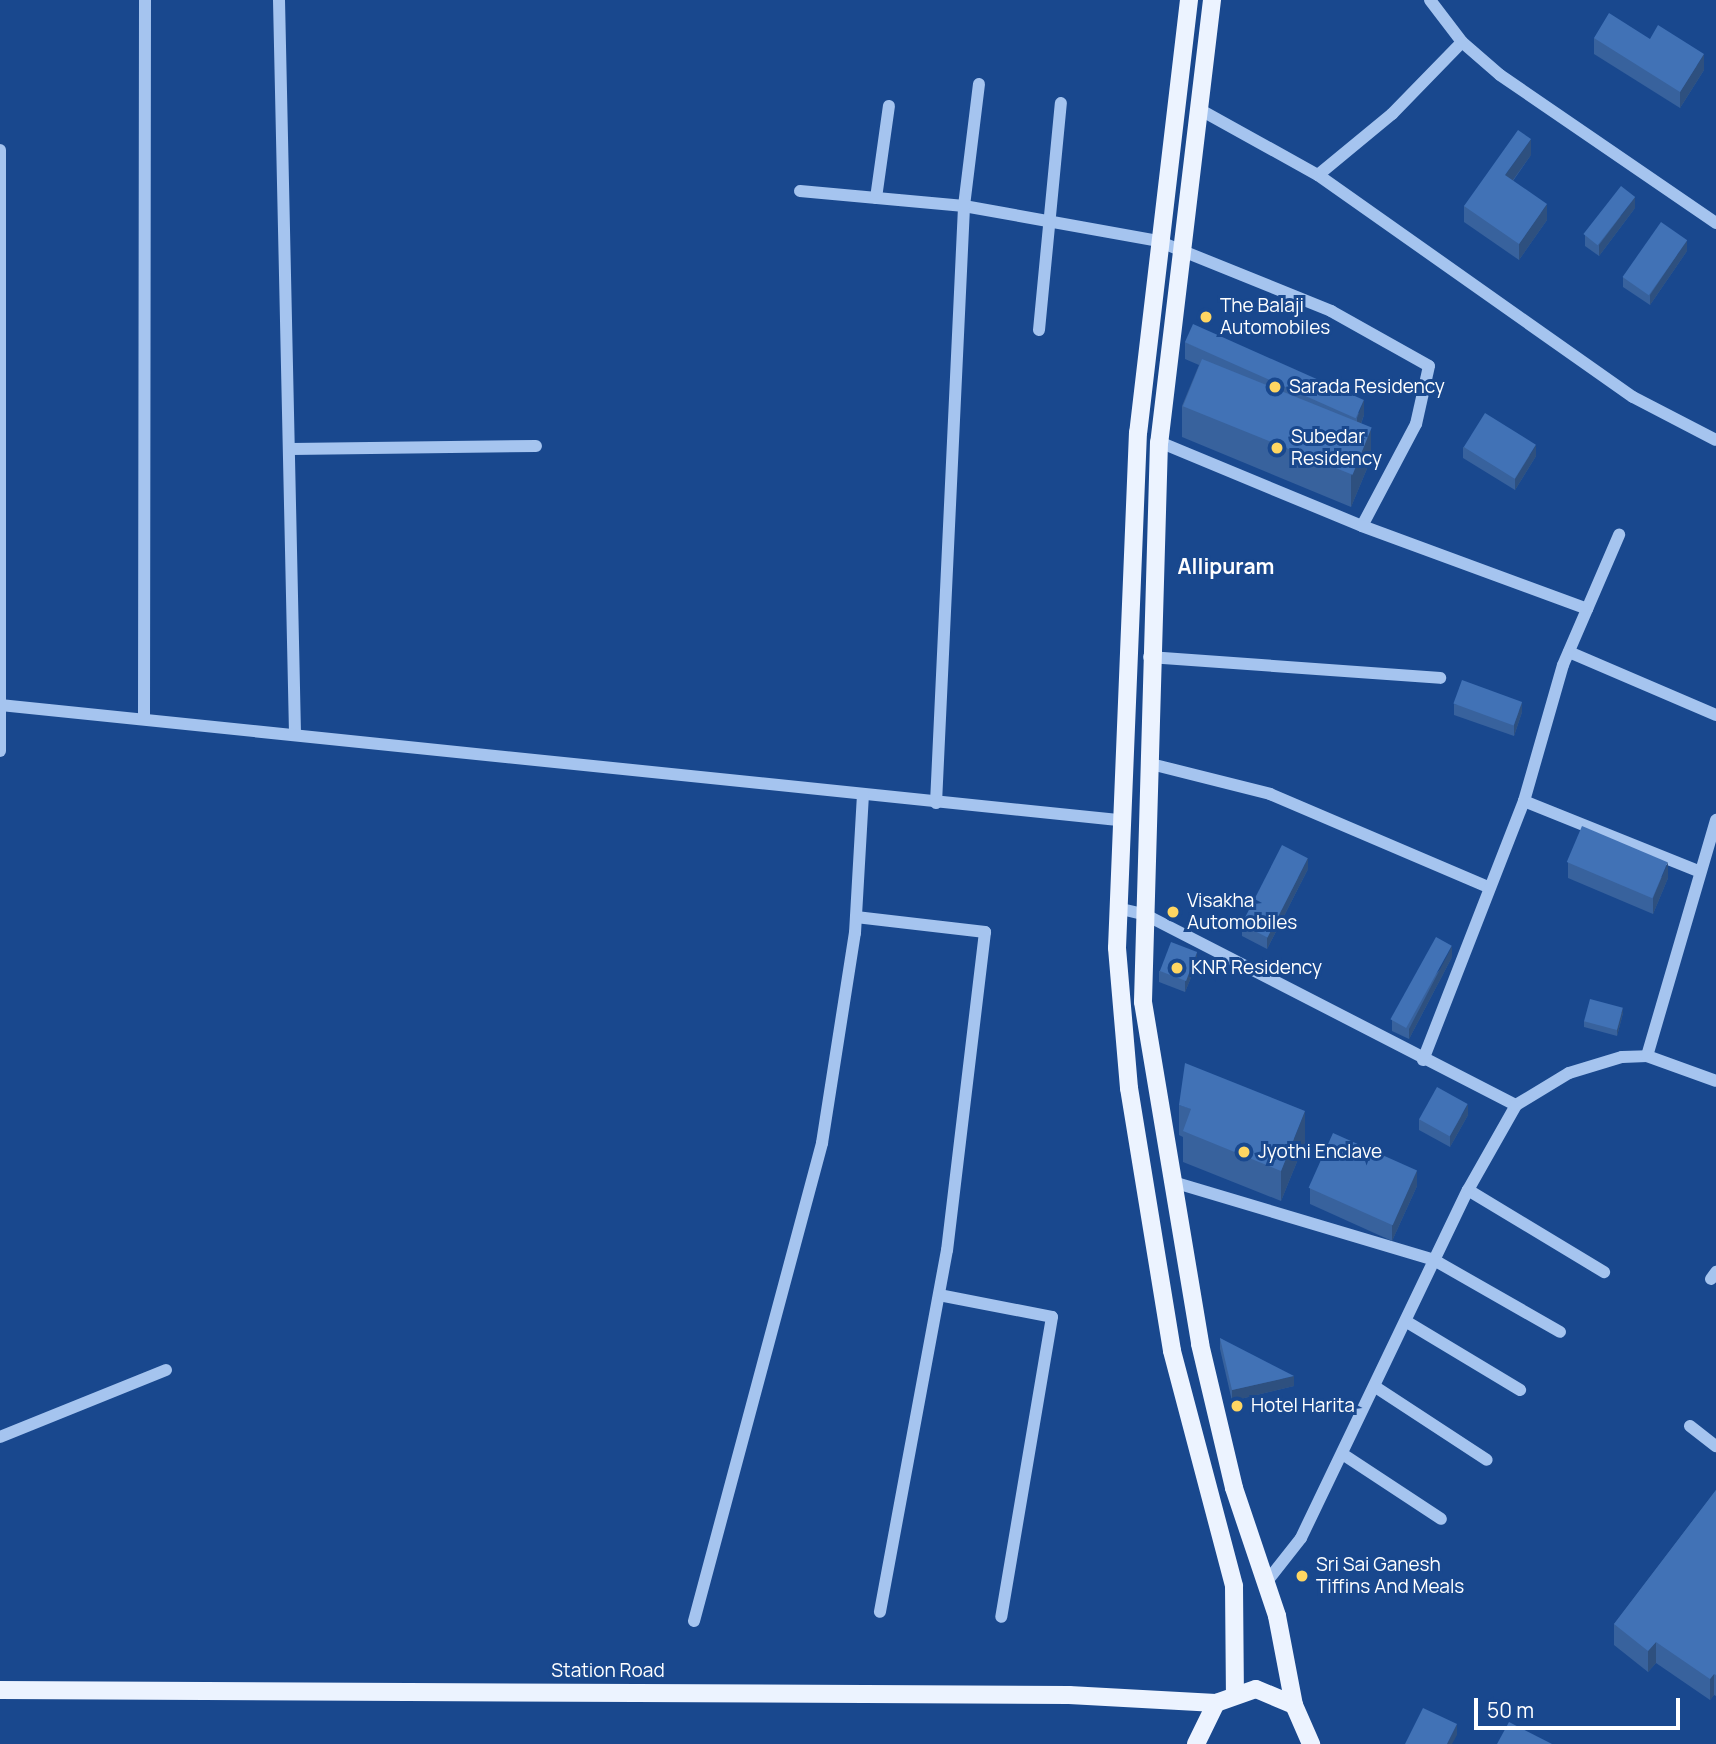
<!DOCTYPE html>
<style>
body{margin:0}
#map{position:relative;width:1716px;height:1744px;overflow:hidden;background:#19488e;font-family:Manrope,sans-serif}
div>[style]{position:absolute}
.minor>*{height:12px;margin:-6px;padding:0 6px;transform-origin:6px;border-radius:6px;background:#a5c4ef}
.major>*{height:18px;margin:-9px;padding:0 9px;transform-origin:9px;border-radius:9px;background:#ecf3ff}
.wall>*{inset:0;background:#38629d}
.shaded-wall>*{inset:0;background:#2e507f}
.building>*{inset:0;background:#4172b6;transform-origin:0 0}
.dots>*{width:19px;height:19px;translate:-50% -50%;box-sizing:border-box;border:4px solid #19488e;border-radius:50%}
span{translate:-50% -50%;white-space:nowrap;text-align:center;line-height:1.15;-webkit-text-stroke:6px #19488e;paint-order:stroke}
.poi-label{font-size:19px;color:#fff}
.left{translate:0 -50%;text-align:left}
.street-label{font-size:19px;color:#fff}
.neighbourhood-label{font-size:21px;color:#fff;font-weight:700}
.scale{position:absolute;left:1474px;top:1698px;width:206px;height:32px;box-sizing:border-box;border:4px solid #fff;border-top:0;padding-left:9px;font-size:21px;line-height:24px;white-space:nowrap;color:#fff;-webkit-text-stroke:5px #19488e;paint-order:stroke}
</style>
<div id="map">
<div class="minor">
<i style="left:279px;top:0;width:733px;rotate:88.75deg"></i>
<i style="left:1430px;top:0;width:53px;rotate:52.7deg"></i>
<i style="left:1462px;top:42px;width:50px;rotate:41deg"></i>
<i style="left:1500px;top:75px;width:262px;rotate:34.4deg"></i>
<i style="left:1197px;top:108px;width:138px;rotate:29deg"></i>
<i style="left:1318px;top:175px;width:96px;rotate:-39.5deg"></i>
<i style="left:1392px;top:114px;width:100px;rotate:-45.8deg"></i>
<i style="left:0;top:150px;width:601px;rotate:90deg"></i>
<i style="left:1318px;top:175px;width:385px;rotate:35.2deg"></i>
<i style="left:1633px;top:397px;width:93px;rotate:27.4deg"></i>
<i style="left:800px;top:191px;width:165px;rotate:5.2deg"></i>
<i style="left:964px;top:206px;width:197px;rotate:10.2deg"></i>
<i style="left:1158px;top:241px;width:187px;rotate:22deg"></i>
<i style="left:1331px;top:311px;width:112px;rotate:29.3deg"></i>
<i style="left:1429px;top:366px;width:59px;rotate:102.6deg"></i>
<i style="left:1416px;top:424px;width:115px;rotate:117.9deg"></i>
<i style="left:1362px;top:526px;width:220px;rotate:-157.5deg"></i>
<i style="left:876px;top:198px;width:93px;rotate:-82deg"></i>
<i style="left:1039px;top:330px;width:228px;rotate:-84.5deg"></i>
<i style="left:291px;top:449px;width:245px;rotate:-0.7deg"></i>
<i style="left:1362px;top:526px;width:240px;rotate:20.2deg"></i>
<i style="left:1569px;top:652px;width:160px;rotate:23.2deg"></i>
<i style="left:1149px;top:657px;width:292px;rotate:4.1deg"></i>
<i style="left:0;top:705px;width:1124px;rotate:5.87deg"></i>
<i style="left:144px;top:717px;width:717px;rotate:-89.92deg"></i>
<i style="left:1147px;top:763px;width:127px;rotate:14.1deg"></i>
<i style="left:1270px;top:794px;width:237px;rotate:23.1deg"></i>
<i style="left:1524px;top:801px;width:188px;rotate:21.9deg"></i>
<i style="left:936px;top:803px;width:598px;rotate:-87.31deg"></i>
<i style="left:964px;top:206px;width:123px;rotate:-83deg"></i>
<i style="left:1117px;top:908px;width:28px;rotate:13deg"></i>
<i style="left:1144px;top:914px;width:418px;rotate:27.2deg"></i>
<i style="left:856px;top:917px;width:130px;rotate:6.6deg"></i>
<i style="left:985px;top:932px;width:320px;rotate:96.8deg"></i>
<i style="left:947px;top:1250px;width:368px;rotate:100.5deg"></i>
<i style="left:1647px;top:1056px;width:246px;rotate:-73.7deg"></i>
<i style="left:1423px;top:1060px;width:278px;rotate:-68.7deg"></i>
<i style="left:1524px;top:801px;width:141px;rotate:-74deg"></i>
<i style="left:1563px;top:665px;width:142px;rotate:-66.7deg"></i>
<i style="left:1173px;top:1182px;width:272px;rotate:16.6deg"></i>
<i style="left:1434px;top:1260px;width:145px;rotate:29.7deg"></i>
<i style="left:1468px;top:1190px;width:159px;rotate:31.1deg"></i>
<i style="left:1711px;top:1279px;width:9px;rotate:-54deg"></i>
<i style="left:939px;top:1295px;width:115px;rotate:11deg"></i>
<i style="left:1052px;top:1317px;width:304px;rotate:99.6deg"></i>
<i style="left:1407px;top:1322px;width:132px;rotate:31deg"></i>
<i style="left:1377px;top:1388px;width:131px;rotate:33.2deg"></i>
<i style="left:1690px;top:1426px;width:33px;rotate:38deg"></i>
<i style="left:0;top:1437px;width:179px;rotate:-22deg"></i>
<i style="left:1344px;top:1455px;width:116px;rotate:33.4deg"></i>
<i style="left:1268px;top:1580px;width:53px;rotate:-51.8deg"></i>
<i style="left:1301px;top:1538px;width:386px;rotate:-64.4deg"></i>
<i style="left:1468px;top:1190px;width:98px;rotate:-60.5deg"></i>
<i style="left:1516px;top:1105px;width:62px;rotate:-31.1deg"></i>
<i style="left:1569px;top:1073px;width:55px;rotate:-16.8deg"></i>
<i style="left:1622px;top:1057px;width:25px;rotate:-2deg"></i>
<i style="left:1647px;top:1056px;width:73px;rotate:19.9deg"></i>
<i style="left:694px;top:1621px;width:495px;rotate:-75deg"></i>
<i style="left:822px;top:1143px;width:213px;rotate:-81.1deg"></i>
<i style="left:855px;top:933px;width:138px;rotate:-86.7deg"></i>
</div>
<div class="major">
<i style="left:1189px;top:0;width:435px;rotate:96.7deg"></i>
<i style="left:1138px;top:432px;width:516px;rotate:92.33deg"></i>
<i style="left:1117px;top:948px;width:141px;rotate:85.1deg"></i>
<i style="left:1129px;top:1088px;width:266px;rotate:80.7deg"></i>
<i style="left:1172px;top:1351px;width:243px;rotate:75.2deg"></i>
<i style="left:1234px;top:1586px;width:106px;rotate:89.5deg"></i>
<i style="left:1212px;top:0;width:445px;rotate:96.8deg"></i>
<i style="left:1159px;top:442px;width:560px;rotate:91.64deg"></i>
<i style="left:1143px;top:1002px;width:347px;rotate:80.5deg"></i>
<i style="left:1200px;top:1344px;width:148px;rotate:76.7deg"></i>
<i style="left:1234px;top:1488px;width:135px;rotate:71.4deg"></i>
<i style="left:1277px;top:1616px;width:91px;rotate:79.2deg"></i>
<i style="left:0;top:1690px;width:1069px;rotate:0.27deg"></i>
<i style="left:1069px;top:1695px;width:147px;rotate:3.1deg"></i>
<i style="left:1196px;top:1744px;width:46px;rotate:-64deg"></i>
<i style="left:1216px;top:1703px;width:42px;rotate:-19.3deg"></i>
<i style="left:1256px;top:1689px;width:41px;rotate:22.8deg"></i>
<i style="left:1294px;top:1705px;width:43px;rotate:66.4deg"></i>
</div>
<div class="wall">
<i style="clip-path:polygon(1594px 38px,1650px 39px,1704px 70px,1680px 108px,1594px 54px)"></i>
<i style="clip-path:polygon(1531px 155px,1513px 181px,1547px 220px,1519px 260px,1464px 222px,1464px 206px)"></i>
<i style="clip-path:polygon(1635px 208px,1599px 256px,1585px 246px,1585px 235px)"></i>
<i style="clip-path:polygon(1687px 251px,1650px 305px,1623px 287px,1623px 277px)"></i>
<i style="clip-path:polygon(1185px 342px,1364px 415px,1361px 424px,1371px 459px,1351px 507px,1182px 437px,1182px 406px,1199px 365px,1185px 359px)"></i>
<i style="clip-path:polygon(1463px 447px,1536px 456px,1515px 490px,1463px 458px)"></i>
<i style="clip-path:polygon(1454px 704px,1522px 712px,1514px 736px,1454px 715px)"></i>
<i style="clip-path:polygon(1568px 862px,1668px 878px,1653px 914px,1568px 878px)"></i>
<i style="clip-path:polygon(1308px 869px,1267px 949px,1242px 936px,1242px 925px)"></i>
<i style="clip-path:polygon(1452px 957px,1409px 1039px,1392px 1031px,1392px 1020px)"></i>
<i style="clip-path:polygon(1197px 963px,1185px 992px,1159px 982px,1159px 971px)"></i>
<i style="clip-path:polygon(1623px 1013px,1617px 1036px,1584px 1027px,1584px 1021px)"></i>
<i style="clip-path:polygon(1179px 1105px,1305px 1142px,1281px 1201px,1183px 1162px,1183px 1137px,1179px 1135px)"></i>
<i style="clip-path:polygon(1468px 1115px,1450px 1147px,1419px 1130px,1419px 1119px)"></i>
<i style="clip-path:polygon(1417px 1186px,1392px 1241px,1310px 1204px,1310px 1188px)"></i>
<i style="clip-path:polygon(1220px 1338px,1294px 1386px,1232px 1401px,1220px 1349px)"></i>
<i style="clip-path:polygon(1716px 1490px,1716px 1696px,1714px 1695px,1710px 1700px,1656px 1663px,1648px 1672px,1614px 1645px,1614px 1624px)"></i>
</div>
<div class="shaded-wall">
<i style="clip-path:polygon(1704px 54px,1704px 70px,1680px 108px,1680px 92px)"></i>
<i style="clip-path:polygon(1531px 139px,1531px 155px,1505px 191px,1505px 175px)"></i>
<i style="clip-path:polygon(1635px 197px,1635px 208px,1599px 256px,1599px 245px)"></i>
<i style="clip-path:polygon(1547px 204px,1547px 220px,1519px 260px,1519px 244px)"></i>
<i style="clip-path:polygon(1687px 240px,1687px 251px,1650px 305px,1650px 295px)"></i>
<i style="clip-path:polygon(1364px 399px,1364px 415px,1357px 434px,1357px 418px)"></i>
<i style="clip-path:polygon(1371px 429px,1371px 459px,1351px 507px,1351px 476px)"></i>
<i style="clip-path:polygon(1536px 445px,1536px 456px,1515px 490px,1515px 479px)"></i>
<i style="clip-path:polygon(1522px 702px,1522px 712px,1514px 736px,1514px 725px)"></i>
<i style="clip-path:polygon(1308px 858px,1308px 869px,1267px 949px,1267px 938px)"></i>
<i style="clip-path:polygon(1668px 862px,1668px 878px,1653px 914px,1653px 898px)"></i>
<i style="clip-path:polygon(1452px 946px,1452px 957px,1409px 1039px,1409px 1029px)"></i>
<i style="clip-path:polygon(1197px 952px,1197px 963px,1185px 992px,1185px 981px)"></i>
<i style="clip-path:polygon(1623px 1008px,1623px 1013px,1617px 1036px,1617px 1030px)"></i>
<i style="clip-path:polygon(1468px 1104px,1468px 1115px,1450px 1147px,1450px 1136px)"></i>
<i style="clip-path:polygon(1305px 1111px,1305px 1142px,1281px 1201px,1281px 1171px)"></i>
<i style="clip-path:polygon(1417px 1170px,1417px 1186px,1392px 1241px,1392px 1225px)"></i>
<i style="clip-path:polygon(1294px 1376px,1294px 1386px,1232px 1401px,1232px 1390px)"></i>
<i style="clip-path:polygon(1656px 1642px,1656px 1663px,1648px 1672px,1648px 1651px)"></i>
<i style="clip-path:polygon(1714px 1674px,1714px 1695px,1710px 1700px,1710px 1679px)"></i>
<i style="clip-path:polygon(1457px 1724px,1457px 1735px,1452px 1744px,1447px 1744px)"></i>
</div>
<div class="building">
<i style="clip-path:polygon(1609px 13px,1650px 39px,1658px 25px,1704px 54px,1680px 92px,1594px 38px)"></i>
<i style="clip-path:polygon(1518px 130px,1531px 139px,1505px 175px,1547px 204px,1519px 244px,1464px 206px)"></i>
<i style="left:1621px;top:186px;width:18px;height:61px;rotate:38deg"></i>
<i style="left:1661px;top:222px;width:32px;height:67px;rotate:35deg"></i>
<i style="left:1193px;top:324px;width:187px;height:20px;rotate:24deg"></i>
<i style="left:1202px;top:359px;width:183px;height:51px;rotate:22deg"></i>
<i style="left:1485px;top:413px;width:60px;height:40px;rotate:32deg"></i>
<i style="left:1462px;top:680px;width:64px;height:25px;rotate:20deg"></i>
<i style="left:1582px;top:826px;width:93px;height:39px;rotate:23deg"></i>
<i style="left:1282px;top:845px;width:29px;height:89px;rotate:27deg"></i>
<i style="left:1436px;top:937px;width:18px;height:94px;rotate:29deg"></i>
<i style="left:1171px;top:942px;width:28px;height:31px;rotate:21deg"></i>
<i style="left:1590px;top:999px;width:34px;height:23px;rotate:15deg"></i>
<i style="clip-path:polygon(1185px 1063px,1305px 1111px,1281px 1171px,1183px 1131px,1191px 1109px,1179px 1105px)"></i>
<i style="left:1437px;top:1087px;width:35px;height:37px;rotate:29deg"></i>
<i style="left:1333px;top:1133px;width:92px;height:60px;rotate:24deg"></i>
<i style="clip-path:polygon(1220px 1338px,1294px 1376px,1232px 1390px)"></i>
<i style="clip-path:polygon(1716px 1490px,1716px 1675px,1714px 1674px,1710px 1679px,1656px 1642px,1648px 1651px,1614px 1624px)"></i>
<i style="clip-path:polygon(1423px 1708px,1457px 1724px,1447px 1744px,1405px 1744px)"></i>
<i style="clip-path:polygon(1509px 1722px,1552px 1744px,1497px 1744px)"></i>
</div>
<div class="dots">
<i style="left:1206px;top:317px;background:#ffd662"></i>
<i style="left:1275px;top:387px;background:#ffd662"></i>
<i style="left:1277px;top:448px;background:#ffd662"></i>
<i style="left:1173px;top:912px;background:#ffd662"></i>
<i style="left:1177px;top:968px;background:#ffd662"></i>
<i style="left:1244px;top:1152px;background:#ffd662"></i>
<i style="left:1237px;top:1406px;background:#ffd662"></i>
<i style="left:1302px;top:1576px;background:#ffd662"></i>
</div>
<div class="poi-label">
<span class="left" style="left:1220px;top:317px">The Balaji<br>Automobiles</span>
<span class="left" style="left:1289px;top:387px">Sarada Residency</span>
<span class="left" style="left:1291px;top:448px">Subedar<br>Residency</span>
<span class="left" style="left:1187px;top:912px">Visakha<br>Automobiles</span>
<span class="left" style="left:1191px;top:968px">KNR Residency</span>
<span class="left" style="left:1258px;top:1152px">Jyothi Enclave</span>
<span class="left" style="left:1251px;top:1406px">Hotel Harita</span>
<span class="left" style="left:1316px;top:1576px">Sri Sai Ganesh<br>Tiffins And Meals</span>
</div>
<div class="street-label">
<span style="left:608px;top:1671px">Station Road</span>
</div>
<div class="neighbourhood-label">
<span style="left:1226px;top:566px">Allipuram</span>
</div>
<div class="scale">50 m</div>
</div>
